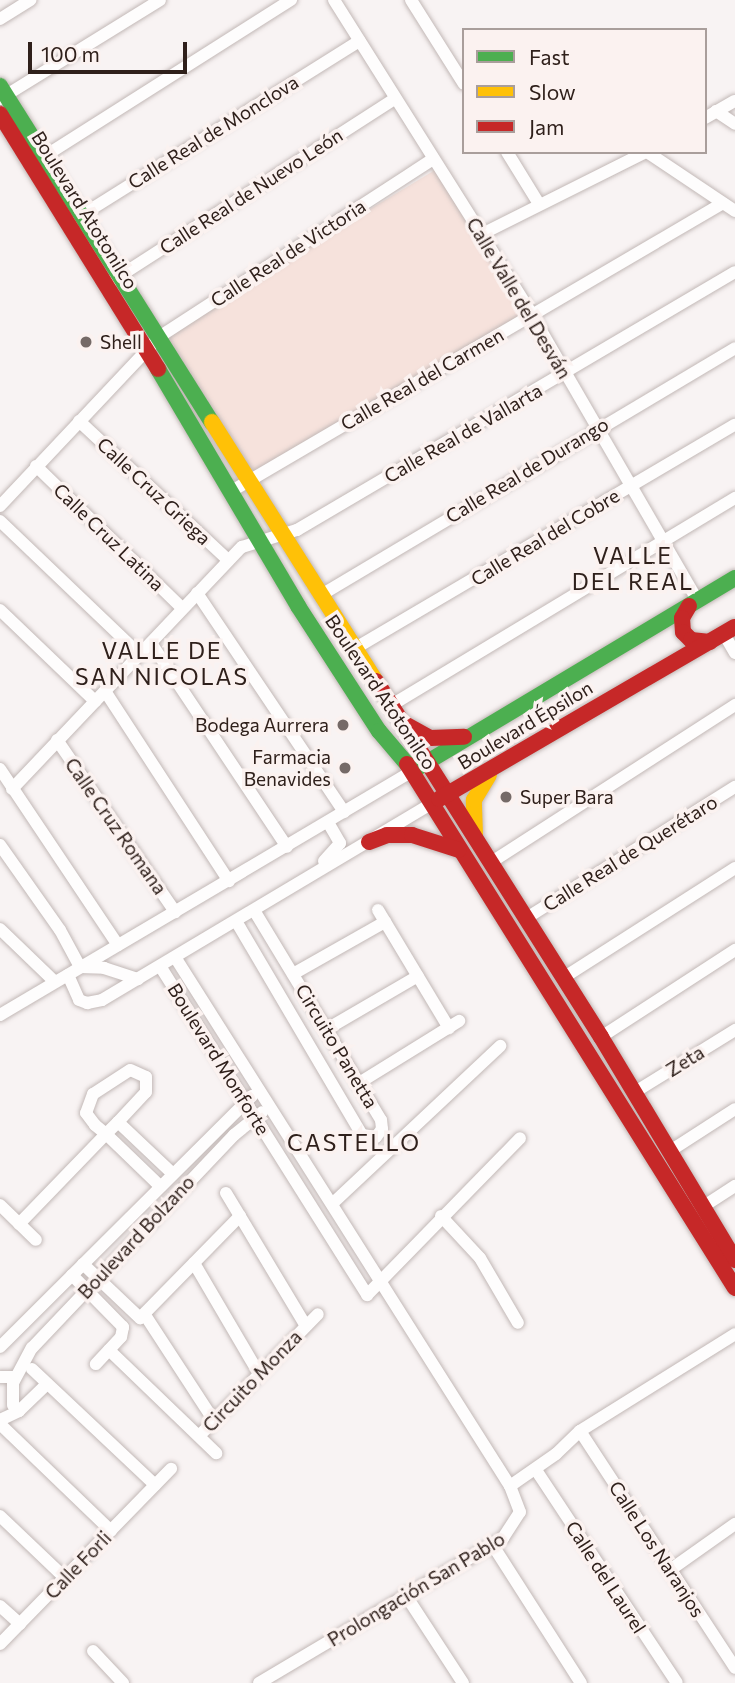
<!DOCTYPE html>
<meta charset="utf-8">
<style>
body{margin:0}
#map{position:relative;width:735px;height:1683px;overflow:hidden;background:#f8f3f3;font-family:Commissioner,sans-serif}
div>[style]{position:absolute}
.green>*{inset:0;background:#f6e2dc;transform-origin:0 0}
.roads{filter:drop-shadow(0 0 2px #c2b8b6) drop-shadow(0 0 2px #c2b8b6)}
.street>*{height:12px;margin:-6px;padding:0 6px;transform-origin:6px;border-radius:6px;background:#fefdfd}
.fast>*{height:16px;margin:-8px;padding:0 8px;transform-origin:8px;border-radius:8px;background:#4caf50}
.slow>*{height:16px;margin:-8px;padding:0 8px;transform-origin:8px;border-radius:8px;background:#ffc107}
.jam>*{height:16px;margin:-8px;padding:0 8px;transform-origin:8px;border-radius:8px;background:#c62828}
.dots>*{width:19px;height:19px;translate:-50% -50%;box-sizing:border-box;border:4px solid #fbf2f0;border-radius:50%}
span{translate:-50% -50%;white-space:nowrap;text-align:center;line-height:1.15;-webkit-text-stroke:7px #fbf2f0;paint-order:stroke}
.street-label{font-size:19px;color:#2f201b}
.poi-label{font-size:19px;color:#2f201b}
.left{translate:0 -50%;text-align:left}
.right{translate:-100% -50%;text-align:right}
.quarter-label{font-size:23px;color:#2f201b;letter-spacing:2px}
.legend{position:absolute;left:462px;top:28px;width:245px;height:126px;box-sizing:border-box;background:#fbf2f0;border:2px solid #a99e9b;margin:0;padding:9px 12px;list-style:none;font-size:21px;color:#2f201b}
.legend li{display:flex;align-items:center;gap:14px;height:35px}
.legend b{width:35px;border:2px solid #a99e9b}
.scale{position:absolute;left:28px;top:42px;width:159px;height:32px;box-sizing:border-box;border:4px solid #2f201b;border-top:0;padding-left:9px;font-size:21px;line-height:24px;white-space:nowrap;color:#2f201b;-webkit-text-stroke:5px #fbf2f0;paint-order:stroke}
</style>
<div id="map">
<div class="green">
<i style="left:435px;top:170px;width:171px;height:315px;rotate:59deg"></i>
</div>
<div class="roads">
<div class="street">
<i style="left:334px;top:0;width:372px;rotate:57.8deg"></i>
<i style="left:532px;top:315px;width:329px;rotate:59.9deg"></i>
<i style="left:411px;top:0;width:99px;rotate:57.8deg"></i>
<i style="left:0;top:19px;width:36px;rotate:-32deg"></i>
<i style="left:0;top:99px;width:188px;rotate:-31.7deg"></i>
<i style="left:716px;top:111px;width:23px;rotate:34deg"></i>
<i style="left:705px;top:118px;width:34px;rotate:-30deg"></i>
<i style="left:507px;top:152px;width:61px;rotate:58.4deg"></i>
<i style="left:647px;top:152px;width:106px;rotate:33.8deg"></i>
<i style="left:37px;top:161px;width:301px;rotate:-32.4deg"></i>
<i style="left:74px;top:220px;width:337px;rotate:-32.1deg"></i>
<i style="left:482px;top:234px;width:183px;rotate:-26.6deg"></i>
<i style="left:112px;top:281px;width:336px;rotate:-32.8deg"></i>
<i style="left:79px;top:421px;width:204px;rotate:43deg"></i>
<i style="left:36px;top:466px;width:204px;rotate:44.2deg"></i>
<i style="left:230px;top:492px;width:571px;rotate:-30.38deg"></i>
<i style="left:0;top:506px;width:232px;rotate:-46.7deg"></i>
<i style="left:159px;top:337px;width:327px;rotate:-33deg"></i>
<i style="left:0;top:521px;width:194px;rotate:43.7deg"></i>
<i style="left:197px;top:593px;width:264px;rotate:56.1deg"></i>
<i style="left:321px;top:595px;width:482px;rotate:-30.8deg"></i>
<i style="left:0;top:610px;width:132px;rotate:43.8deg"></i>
<i style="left:724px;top:634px;width:22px;rotate:60deg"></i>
<i style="left:151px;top:643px;width:245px;rotate:56.3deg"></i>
<i style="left:354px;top:649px;width:442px;rotate:-30.5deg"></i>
<i style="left:105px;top:691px;width:227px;rotate:56.9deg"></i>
<i style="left:390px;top:706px;width:403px;rotate:-31.1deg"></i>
<i style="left:57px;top:740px;width:209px;rotate:55.5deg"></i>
<i style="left:0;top:769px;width:212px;rotate:56.2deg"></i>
<i style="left:12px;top:789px;width:334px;rotate:-46.5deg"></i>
<i style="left:242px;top:547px;width:58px;rotate:-17.2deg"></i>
<i style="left:297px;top:530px;width:508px;rotate:-30.5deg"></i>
<i style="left:0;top:845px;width:104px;rotate:54.8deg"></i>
<i style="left:60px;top:930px;width:42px;rotate:61.6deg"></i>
<i style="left:324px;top:861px;width:24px;rotate:-48deg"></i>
<i style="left:340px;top:843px;width:24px;rotate:-120deg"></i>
<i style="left:490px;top:863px;width:292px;rotate:-32.8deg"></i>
<i style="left:378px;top:910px;width:138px;rotate:59deg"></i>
<i style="left:525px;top:919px;width:248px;rotate:-32.2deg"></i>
<i style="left:236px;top:921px;width:248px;rotate:59.5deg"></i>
<i style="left:362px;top:1135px;width:14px;rotate:8deg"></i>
<i style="left:376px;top:1137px;width:10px;rotate:-53deg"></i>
<i style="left:382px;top:1129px;width:9px;rotate:-96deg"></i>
<i style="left:381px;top:1120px;width:245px;rotate:-121.2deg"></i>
<i style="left:0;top:929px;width:76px;rotate:43.9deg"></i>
<i style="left:175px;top:957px;width:626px;rotate:57.66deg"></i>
<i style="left:160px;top:966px;width:389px;rotate:57.8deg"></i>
<i style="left:367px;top:1295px;width:219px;rotate:-45.7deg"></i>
<i style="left:80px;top:967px;width:24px;rotate:2deg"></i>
<i style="left:104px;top:968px;width:36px;rotate:18deg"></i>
<i style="left:293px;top:974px;width:106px;rotate:-29.5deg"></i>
<i style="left:68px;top:975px;width:27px;rotate:66deg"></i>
<i style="left:79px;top:1000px;width:9px;rotate:21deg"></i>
<i style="left:87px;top:1003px;width:15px;rotate:-11deg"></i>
<i style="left:102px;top:1000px;width:383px;rotate:-30.8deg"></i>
<i style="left:563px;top:978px;width:204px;rotate:-32.6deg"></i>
<i style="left:0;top:1015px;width:477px;rotate:-30.6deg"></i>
<i style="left:327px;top:1029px;width:105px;rotate:-30.2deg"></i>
<i style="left:601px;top:1037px;width:160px;rotate:-33deg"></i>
<i style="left:359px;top:1083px;width:118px;rotate:-31.8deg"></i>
<i style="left:635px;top:1092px;width:118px;rotate:-31.8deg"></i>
<i style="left:118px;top:1122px;width:74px;rotate:43.4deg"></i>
<i style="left:670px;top:1151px;width:77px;rotate:-32.9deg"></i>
<i style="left:226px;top:1193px;width:155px;rotate:59deg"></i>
<i style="left:332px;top:1204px;width:231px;rotate:-43.2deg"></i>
<i style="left:0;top:1205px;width:50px;rotate:44.2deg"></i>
<i style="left:704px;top:1206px;width:37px;rotate:-33deg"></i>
<i style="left:441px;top:1216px;width:57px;rotate:47.1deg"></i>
<i style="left:480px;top:1258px;width:75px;rotate:59.7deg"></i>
<i style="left:19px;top:1224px;width:125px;rotate:-46deg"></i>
<i style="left:106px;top:1134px;width:17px;rotate:-45deg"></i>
<i style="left:118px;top:1122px;width:41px;rotate:-47deg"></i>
<i style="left:146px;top:1092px;width:15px;rotate:-90deg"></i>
<i style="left:146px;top:1077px;width:17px;rotate:-156deg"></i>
<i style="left:130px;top:1070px;width:44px;rotate:147deg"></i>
<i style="left:93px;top:1094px;width:20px;rotate:110deg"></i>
<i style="left:86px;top:1113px;width:15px;rotate:53deg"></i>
<i style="left:95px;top:1125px;width:14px;rotate:39deg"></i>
<i style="left:106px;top:1134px;width:74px;rotate:43.9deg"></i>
<i style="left:194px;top:1263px;width:129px;rotate:59.6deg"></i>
<i style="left:83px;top:1264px;width:79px;rotate:43.5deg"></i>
<i style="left:140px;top:1318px;width:143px;rotate:-45.6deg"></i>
<i style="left:72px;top:1275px;width:73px;rotate:45.6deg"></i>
<i style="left:123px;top:1327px;width:10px;rotate:101deg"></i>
<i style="left:121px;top:1337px;width:37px;rotate:133deg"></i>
<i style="left:145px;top:1315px;width:126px;rotate:56.9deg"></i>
<i style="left:0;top:1347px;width:356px;rotate:-44.9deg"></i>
<i style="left:109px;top:1350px;width:149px;rotate:43.9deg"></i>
<i style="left:32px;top:1369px;width:169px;rotate:43.3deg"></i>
<i style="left:0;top:1377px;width:15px"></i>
<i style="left:19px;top:1411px;width:8px;rotate:-135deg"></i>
<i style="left:13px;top:1405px;width:22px;rotate:-90deg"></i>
<i style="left:13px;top:1383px;width:40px;rotate:-62deg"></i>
<i style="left:32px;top:1348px;width:294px;rotate:-46.5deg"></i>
<i style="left:234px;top:1135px;width:36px;rotate:-39deg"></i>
<i style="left:0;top:1420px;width:21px;rotate:-25deg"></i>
<i style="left:19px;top:1411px;width:39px;rotate:-44deg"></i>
<i style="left:0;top:1424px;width:154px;rotate:43.9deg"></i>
<i style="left:580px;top:1431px;width:283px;rotate:56.8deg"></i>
<i style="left:199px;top:1436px;width:170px;rotate:-45.7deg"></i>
<i style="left:536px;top:1470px;width:255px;rotate:56.5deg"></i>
<i style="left:0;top:1516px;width:90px;rotate:43.6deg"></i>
<i style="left:492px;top:1544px;width:165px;rotate:57.4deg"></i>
<i style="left:670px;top:1570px;width:80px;rotate:-35.3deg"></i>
<i style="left:405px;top:1594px;width:106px;rotate:56.9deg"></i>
<i style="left:0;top:1606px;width:27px;rotate:42deg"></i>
<i style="left:0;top:1644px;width:245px;rotate:-45.7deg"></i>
<i style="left:93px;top:1651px;width:44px;rotate:46.8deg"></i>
<i style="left:259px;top:1683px;width:284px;rotate:-30.7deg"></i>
<i style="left:503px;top:1538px;width:31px;rotate:-57deg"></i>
<i style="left:520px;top:1512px;width:28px;rotate:-111deg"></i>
<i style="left:510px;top:1486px;width:56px;rotate:-34.8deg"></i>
<i style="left:556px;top:1454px;width:33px;rotate:-44deg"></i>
<i style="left:580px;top:1431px;width:183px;rotate:-32deg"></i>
</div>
<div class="fast">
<i style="left:0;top:86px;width:397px;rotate:57.8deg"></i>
<i style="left:158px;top:369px;width:275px;rotate:59.4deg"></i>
<i style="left:298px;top:606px;width:149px;rotate:57.1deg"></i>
<i style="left:379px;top:731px;width:43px;rotate:49.7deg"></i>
<i style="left:419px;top:767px;width:368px;rotate:-30.9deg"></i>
</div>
<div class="slow">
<i style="left:212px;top:422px;width:307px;rotate:57.7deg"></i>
<i style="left:475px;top:835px;width:35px;rotate:-92deg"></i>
<i style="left:474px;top:800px;width:29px;rotate:-59deg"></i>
</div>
<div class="jam">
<i style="left:0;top:114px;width:300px;rotate:58.2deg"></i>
<i style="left:689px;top:606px;width:14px;rotate:120deg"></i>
<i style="left:682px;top:618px;width:14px;rotate:86deg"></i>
<i style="left:683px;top:632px;width:11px;rotate:45deg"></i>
<i style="left:691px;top:640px;width:19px;rotate:6deg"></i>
<i style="left:376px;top:681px;width:421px;rotate:57.7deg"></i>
<i style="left:601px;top:1037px;width:260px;rotate:59deg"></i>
<i style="left:403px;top:723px;width:31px;rotate:29deg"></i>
<i style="left:430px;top:738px;width:34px;rotate:-2deg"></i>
<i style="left:407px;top:764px;width:618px;rotate:57.96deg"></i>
<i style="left:439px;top:799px;width:342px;rotate:-30.2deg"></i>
<i style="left:369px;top:842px;width:19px;rotate:-21deg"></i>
<i style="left:387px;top:835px;width:25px"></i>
<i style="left:412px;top:835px;width:49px;rotate:17.7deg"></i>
</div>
</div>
<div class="dots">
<i style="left:86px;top:342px;background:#756a67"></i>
<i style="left:343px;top:725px;background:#756a67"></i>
<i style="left:345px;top:768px;background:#756a67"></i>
<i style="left:506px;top:797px;background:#756a67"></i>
</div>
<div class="street-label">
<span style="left:213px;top:132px;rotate:-32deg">Calle Real de Monclova</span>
<span style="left:251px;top:191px;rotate:-33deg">Calle Real de Nuevo León</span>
<span style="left:85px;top:210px;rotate:58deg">Boulevard Atotonilco</span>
<span style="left:288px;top:253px;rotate:-33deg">Calle Real de Victoria</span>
<span style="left:519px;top:298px;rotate:59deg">Calle Valle del Desván</span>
<span style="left:422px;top:379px;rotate:-30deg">Calle Real del Carmen</span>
<span style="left:463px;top:433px;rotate:-30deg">Calle Real de Vallarta</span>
<span style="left:527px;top:470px;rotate:-31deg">Calle Real de Durango</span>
<span style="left:154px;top:491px;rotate:43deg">Calle Cruz Griega</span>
<span style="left:109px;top:537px;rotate:44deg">Calle Cruz Latina</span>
<span style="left:545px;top:537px;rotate:-31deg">Calle Real del Cobre</span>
<span style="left:381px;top:692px;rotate:56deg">Boulevard Atotonilco</span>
<span style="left:525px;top:725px;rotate:-31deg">Boulevard Épsilon</span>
<span style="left:116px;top:826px;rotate:55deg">Calle Cruz Romana</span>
<span style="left:630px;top:853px;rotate:-32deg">Calle Real de Querétaro</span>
<span style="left:337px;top:1046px;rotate:59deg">Circuito Panetta</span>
<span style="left:219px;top:1059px;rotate:58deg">Boulevard Monforte</span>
<span style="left:685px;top:1061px;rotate:-32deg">Zeta</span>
<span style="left:136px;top:1237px;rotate:-47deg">Boulevard Bolzano</span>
<span style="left:252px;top:1381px;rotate:-46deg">Circuito Monza</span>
<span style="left:657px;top:1549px;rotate:57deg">Calle Los Naranjos</span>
<span style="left:78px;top:1565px;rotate:-46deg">Calle Forli</span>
<span style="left:606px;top:1577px;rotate:57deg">Calle del Laurel</span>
<span style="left:416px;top:1589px;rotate:-31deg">Prolongación San Pablo</span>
</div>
<div class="poi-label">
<span class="left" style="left:100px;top:342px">Shell</span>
<span class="right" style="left:329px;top:725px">Bodega Aurrera</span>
<span class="right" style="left:331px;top:768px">Farmacia<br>Benavides</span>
<span class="left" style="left:520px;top:797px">Super Bara</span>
</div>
<div class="quarter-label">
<span style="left:633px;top:568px">VALLE<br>DEL REAL</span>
<span style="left:162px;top:663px">VALLE DE<br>SAN NICOLAS</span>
<span style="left:354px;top:1142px">CASTELLO</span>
</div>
<ul class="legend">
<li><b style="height:9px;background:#4caf50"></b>Fast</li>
<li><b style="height:9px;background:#ffc107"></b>Slow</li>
<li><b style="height:9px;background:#c62828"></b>Jam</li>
</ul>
<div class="scale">100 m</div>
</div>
